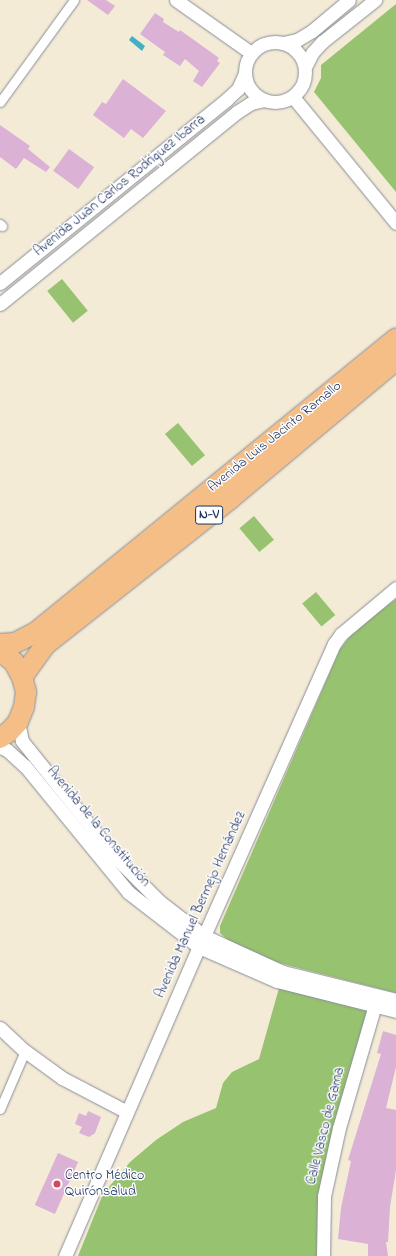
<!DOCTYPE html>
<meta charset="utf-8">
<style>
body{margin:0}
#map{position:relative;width:396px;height:1256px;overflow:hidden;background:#f4ebd6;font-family:"Indie Flower",sans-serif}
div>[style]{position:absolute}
.green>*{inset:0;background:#97c26f;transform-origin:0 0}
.water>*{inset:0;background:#45aec3}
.building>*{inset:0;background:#dbb1d6;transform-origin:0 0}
.roads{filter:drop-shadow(0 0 1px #888d9a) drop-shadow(0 0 1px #888d9a)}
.pedestrian>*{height:9px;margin:-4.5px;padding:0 4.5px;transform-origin:4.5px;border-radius:4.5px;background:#fff}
.minor>*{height:13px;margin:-6.5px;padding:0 6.5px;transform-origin:6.5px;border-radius:6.5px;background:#fff}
.minor>.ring{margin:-6.5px;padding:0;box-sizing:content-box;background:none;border:13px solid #fff;border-radius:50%}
.primary>*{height:20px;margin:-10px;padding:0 10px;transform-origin:10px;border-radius:10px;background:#f5be86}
.dots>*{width:11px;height:11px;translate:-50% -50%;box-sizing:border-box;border:2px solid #fff;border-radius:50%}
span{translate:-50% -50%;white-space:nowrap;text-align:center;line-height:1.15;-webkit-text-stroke:3px #fff;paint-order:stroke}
.shield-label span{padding:1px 3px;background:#fff;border:1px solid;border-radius:3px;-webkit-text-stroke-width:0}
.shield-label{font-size:13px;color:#1b2f5e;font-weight:700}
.street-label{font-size:14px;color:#1b2f5e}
.poi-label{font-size:14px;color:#1b2f5e}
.left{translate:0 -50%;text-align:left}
</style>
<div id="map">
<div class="green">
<i style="clip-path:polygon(396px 4px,396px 192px,314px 92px,321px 78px,321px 65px)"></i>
<i style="left:62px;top:279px;width:41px;height:19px;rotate:51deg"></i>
<i style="left:178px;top:423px;width:42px;height:17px;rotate:50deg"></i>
<i style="left:254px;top:516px;width:31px;height:19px;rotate:50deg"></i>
<i style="left:316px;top:592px;width:30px;height:18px;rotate:50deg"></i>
<i style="clip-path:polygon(396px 599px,396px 993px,279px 963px,230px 942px,220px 933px,220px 926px,340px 649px,355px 630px)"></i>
<i style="clip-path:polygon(279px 988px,368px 1010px,318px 1256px,78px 1256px,103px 1194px,130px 1162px,156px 1140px,183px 1122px,216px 1108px,223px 1083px,232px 1072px,259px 1059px)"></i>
</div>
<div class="water">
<i style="clip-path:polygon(132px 36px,145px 46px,142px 51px,129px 40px)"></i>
</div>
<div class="building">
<i style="clip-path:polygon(87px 0,106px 0,115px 6px,108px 15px)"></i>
<i style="clip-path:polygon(155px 13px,164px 19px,163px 22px,179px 32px,180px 30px,219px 58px,217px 61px,220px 63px,202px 87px,193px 81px,199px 71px,185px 59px,180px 66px,163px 55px,165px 52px,140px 34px)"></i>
<i style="clip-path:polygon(123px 79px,166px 111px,143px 138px,131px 129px,124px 138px,93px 115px,102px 102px,106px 104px)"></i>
<i style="clip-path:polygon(0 125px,30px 146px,28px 149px,50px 167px,46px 172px,24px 158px,16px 169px,0 157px)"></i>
<i style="left:69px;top:149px;width:31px;height:27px;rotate:36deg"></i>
<i style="clip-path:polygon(383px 1031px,396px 1035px,396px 1067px,386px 1108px,396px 1110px,396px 1170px,390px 1207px,388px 1242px,386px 1242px,388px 1256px,368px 1256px,368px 1244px,338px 1239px,341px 1208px,351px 1161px,348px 1160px,381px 1054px,377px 1053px)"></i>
<i style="clip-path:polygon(88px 1111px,101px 1117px,95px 1133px,89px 1137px,79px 1133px,82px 1127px,75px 1124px,79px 1113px,86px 1116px)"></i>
<i style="left:58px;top:1153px;width:22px;height:57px;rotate:24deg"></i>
</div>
<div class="roads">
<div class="pedestrian">
<i style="left:0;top:102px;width:126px;rotate:-54deg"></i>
<i style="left:0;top:224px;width:3px;rotate:45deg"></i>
<i style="left:0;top:1109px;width:63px;rotate:-66.7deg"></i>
</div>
<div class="minor">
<i style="left:176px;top:0;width:92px;rotate:35.2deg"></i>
<i class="ring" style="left:245px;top:42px;width:47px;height:47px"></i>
<i style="left:283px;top:43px;width:14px;rotate:-12deg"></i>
<i style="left:297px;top:40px;width:17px;rotate:-31deg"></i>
<i style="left:312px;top:31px;width:48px;rotate:-40deg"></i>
<i style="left:305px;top:67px;width:16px;rotate:-63deg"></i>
<i style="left:312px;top:53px;width:15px;rotate:-48deg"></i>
<i style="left:322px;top:42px;width:68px;rotate:-38.4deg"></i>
<i style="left:293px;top:97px;width:163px;rotate:50.7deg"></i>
<i style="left:0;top:283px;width:291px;rotate:-39deg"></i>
<i style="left:226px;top:100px;width:16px;rotate:-43deg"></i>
<i style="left:238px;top:89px;width:17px;rotate:-66deg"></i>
<i style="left:0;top:304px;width:305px;rotate:-39deg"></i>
<i style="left:237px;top:112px;width:17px;rotate:-33deg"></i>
<i style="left:251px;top:103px;width:13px;rotate:-13deg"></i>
<i style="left:18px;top:722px;width:19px;rotate:78deg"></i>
<i style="left:22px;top:741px;width:150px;rotate:51.2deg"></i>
<i style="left:116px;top:858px;width:62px;rotate:45deg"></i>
<i style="left:160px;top:902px;width:56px;rotate:37.7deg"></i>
<i style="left:204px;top:936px;width:87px;rotate:24.5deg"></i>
<i style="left:283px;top:972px;width:116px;rotate:13.9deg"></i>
<i style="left:0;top:747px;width:8px;rotate:23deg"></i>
<i style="left:7px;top:750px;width:24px;rotate:42deg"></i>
<i style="left:25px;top:766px;width:163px;rotate:50.7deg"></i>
<i style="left:128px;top:892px;width:90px;rotate:37.8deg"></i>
<i style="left:199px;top:947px;width:85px;rotate:23.6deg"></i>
<i style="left:277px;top:981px;width:123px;rotate:14.1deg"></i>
<i style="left:0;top:1028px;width:34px;rotate:43deg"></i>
<i style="left:25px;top:1051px;width:46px;rotate:36.1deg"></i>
<i style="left:62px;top:1078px;width:73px;rotate:27.6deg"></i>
<i style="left:65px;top:1256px;width:337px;rotate:-66.6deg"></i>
<i style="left:199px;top:947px;width:332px;rotate:-66deg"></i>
<i style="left:334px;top:644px;width:12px;rotate:-55deg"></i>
<i style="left:341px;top:634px;width:72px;rotate:-39.9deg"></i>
<i style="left:323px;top:1256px;width:60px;rotate:-89deg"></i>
<i style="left:324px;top:1196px;width:70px;rotate:-77.6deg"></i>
<i style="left:339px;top:1128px;width:128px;rotate:-73.7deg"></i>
</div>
<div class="primary">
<i style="left:0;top:644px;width:15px;rotate:-4deg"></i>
<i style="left:15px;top:643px;width:22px;rotate:-27deg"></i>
<i style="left:35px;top:633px;width:466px;rotate:-39.2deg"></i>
<i style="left:0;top:651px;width:18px;rotate:38deg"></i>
<i style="left:14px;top:662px;width:17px;rotate:62deg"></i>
<i style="left:22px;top:677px;width:16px;rotate:75deg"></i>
<i style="left:26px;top:692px;width:15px;rotate:98deg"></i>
<i style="left:24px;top:707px;width:16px;rotate:112deg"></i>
<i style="left:18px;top:722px;width:12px;rotate:132deg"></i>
<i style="left:10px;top:731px;width:12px;rotate:145deg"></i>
<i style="left:22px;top:677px;width:39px;rotate:-54deg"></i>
<i style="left:45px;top:645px;width:236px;rotate:-38.3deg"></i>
<i style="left:230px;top:499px;width:217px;rotate:-39.9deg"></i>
</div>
</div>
<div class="dots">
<i style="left:57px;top:1184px;background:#d1495b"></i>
</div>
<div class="shield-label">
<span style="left:209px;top:515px">N-V</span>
</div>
<div class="street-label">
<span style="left:120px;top:186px;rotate:-39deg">Avenida Juan Carlos Rodríguez Ibarra</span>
<span style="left:275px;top:437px;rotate:-39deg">Avenida Luis Jacinto Ramallo</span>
<span style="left:98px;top:827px;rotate:50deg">Avenida de la Constitución</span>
<span style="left:201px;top:905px;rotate:-66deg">Avenida Manuel Bermejo Hernández</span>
<span style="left:326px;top:1126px;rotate:-76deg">Calle Vasco de Gama</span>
</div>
<div class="poi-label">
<span class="left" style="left:65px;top:1184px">Centro Médico<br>Quirónsalud</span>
</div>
</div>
